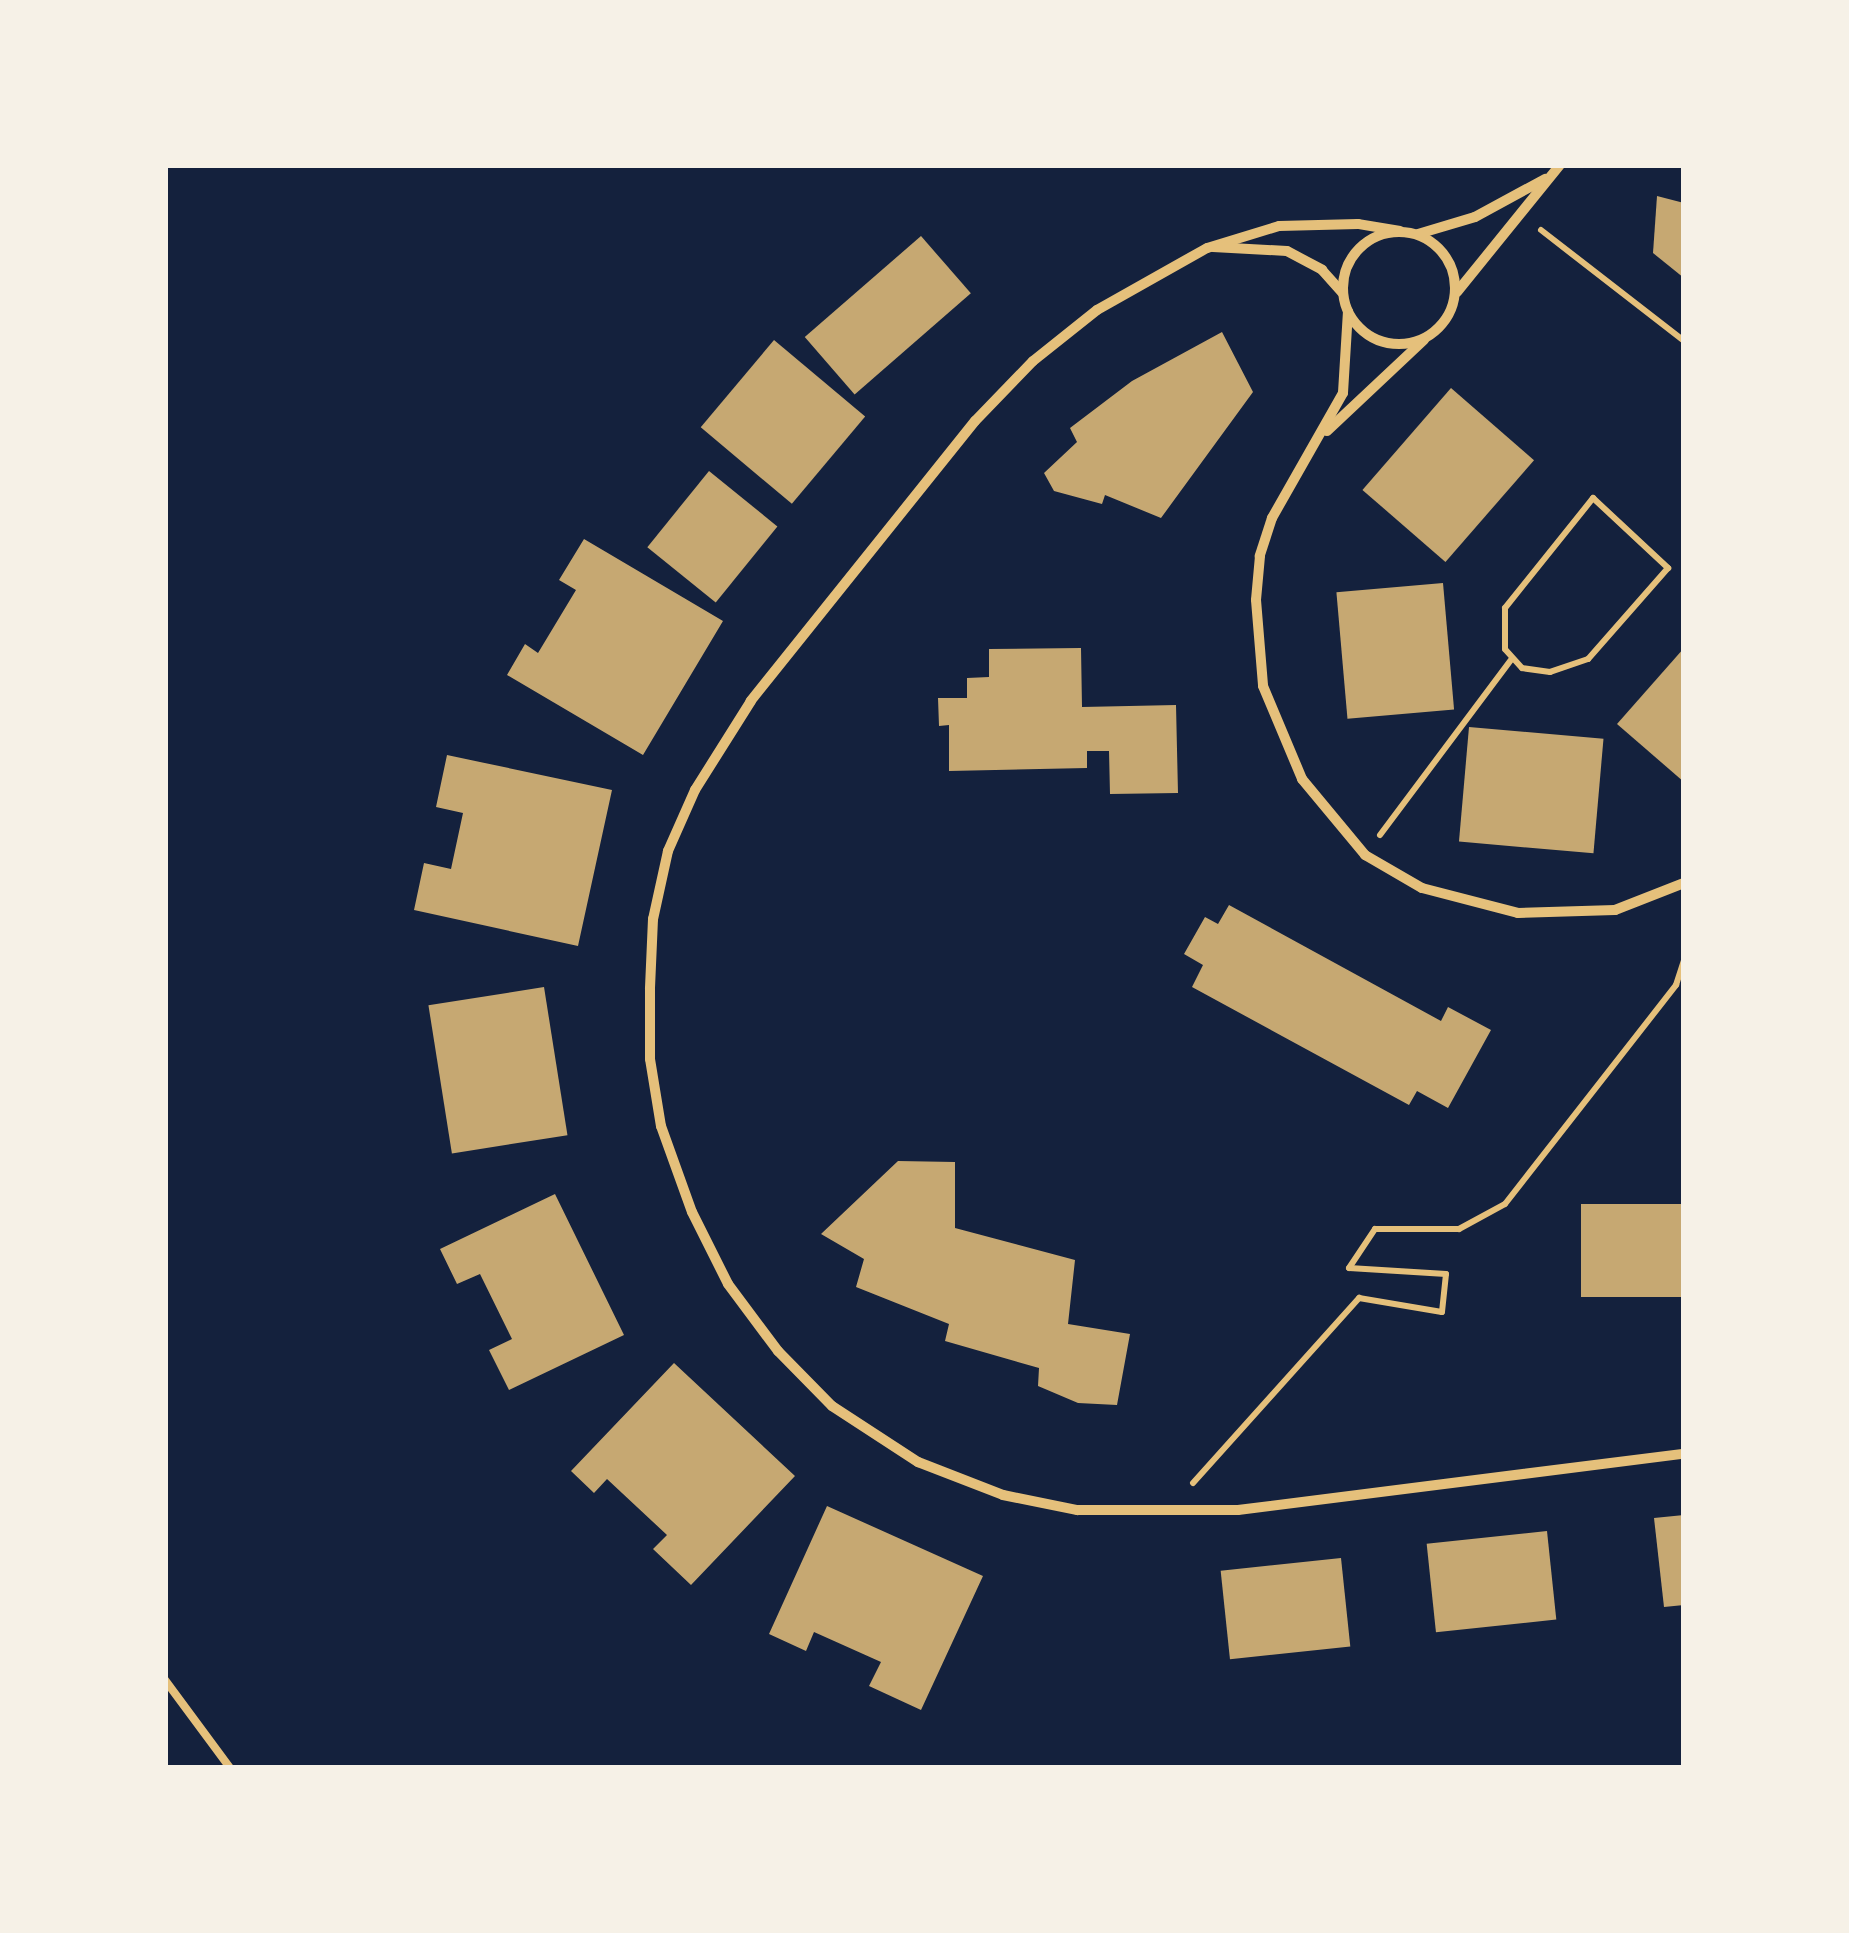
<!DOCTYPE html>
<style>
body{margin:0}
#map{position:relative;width:1849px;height:1933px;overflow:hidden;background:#14213d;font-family:Mulish,sans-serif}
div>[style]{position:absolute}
.building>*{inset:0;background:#c6a872;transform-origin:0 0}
.path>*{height:6px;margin:-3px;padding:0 3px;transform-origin:3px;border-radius:3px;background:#e5c07b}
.service>*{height:8px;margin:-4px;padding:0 4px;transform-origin:4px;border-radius:4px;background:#e5c07b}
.minor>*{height:10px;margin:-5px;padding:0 5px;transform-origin:5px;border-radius:5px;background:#e5c07b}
.minor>.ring{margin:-5px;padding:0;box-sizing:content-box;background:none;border:10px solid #e5c07b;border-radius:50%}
span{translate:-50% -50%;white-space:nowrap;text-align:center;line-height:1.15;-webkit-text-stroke:10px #f6f1e7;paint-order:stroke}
.frame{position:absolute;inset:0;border:168px solid #f6f1e7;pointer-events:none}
</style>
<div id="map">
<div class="building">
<i style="clip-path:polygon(1657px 196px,1684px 203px,1684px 278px,1653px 253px)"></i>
<i style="left:921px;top:236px;width:76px;height:154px;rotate:49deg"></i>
<i style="clip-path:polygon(1222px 332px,1253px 392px,1161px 518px,1105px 495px,1102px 504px,1054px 491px,1044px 473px,1077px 442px,1070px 428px,1132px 381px)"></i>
<i style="left:774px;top:340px;width:119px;height:114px;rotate:40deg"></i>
<i style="left:1451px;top:388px;width:110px;height:135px;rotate:41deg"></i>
<i style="left:709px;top:471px;width:88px;height:98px;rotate:39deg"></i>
<i style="clip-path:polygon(584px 539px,723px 621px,643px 755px,507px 675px,525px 644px,538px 653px,576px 590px,559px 580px)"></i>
<i style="left:1443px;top:583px;width:127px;height:107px;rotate:85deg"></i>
<i style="clip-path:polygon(1081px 648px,1082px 707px,1176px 705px,1178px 793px,1110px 794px,1109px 751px,1087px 751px,1087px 768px,949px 771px,949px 725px,939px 726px,938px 698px,967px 698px,967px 678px,989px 677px,989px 649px)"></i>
<i style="clip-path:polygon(1684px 648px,1684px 782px,1617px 724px)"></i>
<i style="left:1469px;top:727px;width:135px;height:115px;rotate:5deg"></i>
<i style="clip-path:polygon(447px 755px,612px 790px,578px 946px,414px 910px,424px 863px,451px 869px,463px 813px,436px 807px)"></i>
<i style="clip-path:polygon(1229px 905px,1441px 1021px,1448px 1007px,1491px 1030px,1448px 1108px,1417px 1091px,1409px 1105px,1192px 987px,1203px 965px,1184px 954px,1205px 917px,1218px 924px)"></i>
<i style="left:544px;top:987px;width:150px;height:117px;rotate:81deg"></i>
<i style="clip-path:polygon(898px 1161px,955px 1162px,955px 1228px,1075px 1260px,1068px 1324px,1130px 1334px,1117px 1405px,1078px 1403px,1038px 1386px,1039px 1368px,945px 1341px,949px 1324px,856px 1287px,864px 1259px,821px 1234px)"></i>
<i style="clip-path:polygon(555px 1194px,624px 1335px,509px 1390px,489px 1350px,512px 1339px,480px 1274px,457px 1284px,440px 1249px)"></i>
<i style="left:1684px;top:1204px;width:93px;height:103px;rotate:90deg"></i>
<i style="clip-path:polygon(674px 1363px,795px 1476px,691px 1585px,653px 1549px,667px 1535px,607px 1479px,594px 1493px,571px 1471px)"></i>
<i style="clip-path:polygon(827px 1506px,983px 1576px,921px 1710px,869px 1686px,881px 1662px,814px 1632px,806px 1651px,769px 1634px)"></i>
<i style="clip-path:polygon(1684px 1515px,1684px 1605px,1664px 1607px,1654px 1518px)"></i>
<i style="left:1547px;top:1531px;width:89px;height:121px;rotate:84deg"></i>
<i style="left:1341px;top:1558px;width:89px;height:121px;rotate:84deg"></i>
</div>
<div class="path">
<i style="left:1541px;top:230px;width:181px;rotate:37.8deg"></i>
<i style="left:1593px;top:498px;width:103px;rotate:43deg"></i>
<i style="left:1668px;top:568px;width:121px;rotate:131.3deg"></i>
<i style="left:1588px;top:659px;width:40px;rotate:161.1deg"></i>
<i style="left:1550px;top:672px;width:28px;rotate:-172deg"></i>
<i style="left:1522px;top:668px;width:25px;rotate:-132deg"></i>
<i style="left:1505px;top:649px;width:41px;rotate:-90deg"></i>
<i style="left:1505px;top:608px;width:141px;rotate:-51.3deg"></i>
<i style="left:1380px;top:835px;width:219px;rotate:-53.2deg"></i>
<i style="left:1193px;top:1483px;width:249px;rotate:-48.1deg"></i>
<i style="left:1359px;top:1298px;width:84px;rotate:9.6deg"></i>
<i style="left:1442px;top:1312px;width:38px;rotate:-84deg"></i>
<i style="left:1446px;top:1274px;width:97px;rotate:-176.5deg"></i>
<i style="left:1349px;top:1268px;width:47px;rotate:-56.3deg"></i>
<i style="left:1375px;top:1229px;width:84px"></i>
<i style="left:1459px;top:1229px;width:52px;rotate:-28.5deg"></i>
<i style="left:1505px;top:1204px;width:278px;rotate:-52deg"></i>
<i style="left:1676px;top:985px;width:25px;rotate:-72deg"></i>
</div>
<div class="service">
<i style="left:165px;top:1680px;width:109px;rotate:53.5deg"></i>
</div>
<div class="minor">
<i style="left:1400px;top:231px;width:43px;rotate:-170.5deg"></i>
<i style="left:1358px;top:224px;width:79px;rotate:178.5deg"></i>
<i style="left:1279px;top:226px;width:75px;rotate:163deg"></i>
<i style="left:1207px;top:248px;width:126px;rotate:150.6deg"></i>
<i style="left:1097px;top:310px;width:82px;rotate:141.4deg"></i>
<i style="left:1033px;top:361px;width:83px;rotate:134deg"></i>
<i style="left:975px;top:421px;width:359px;rotate:128.7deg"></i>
<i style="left:751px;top:701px;width:105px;rotate:122.2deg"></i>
<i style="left:695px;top:790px;width:67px;rotate:113.9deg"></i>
<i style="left:668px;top:851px;width:70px;rotate:102.4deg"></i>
<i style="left:653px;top:919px;width:70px;rotate:92.5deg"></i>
<i style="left:650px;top:989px;width:70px;rotate:90deg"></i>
<i style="left:650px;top:1059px;width:68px;rotate:80.7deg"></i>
<i style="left:661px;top:1126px;width:91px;rotate:70.2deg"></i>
<i style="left:692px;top:1212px;width:80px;rotate:63.4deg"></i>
<i style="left:728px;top:1284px;width:84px;rotate:53.3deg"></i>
<i style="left:778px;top:1351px;width:77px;rotate:45.5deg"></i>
<i style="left:832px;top:1406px;width:103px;rotate:33.1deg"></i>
<i style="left:918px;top:1462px;width:91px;rotate:21.2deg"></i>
<i style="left:1003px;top:1495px;width:76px;rotate:11.5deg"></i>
<i style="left:1077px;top:1510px;width:161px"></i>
<i style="left:1238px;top:1510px;width:450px;rotate:-7.2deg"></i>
<i class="ring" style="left:1343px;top:232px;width:102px;height:102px"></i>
<i style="left:1418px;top:234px;width:59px;rotate:-16.6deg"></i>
<i style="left:1475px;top:217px;width:80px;rotate:-28.5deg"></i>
<i style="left:1213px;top:247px;width:74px;rotate:3.1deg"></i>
<i style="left:1287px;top:251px;width:40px;rotate:28deg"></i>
<i style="left:1322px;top:270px;width:31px;rotate:48deg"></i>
<i style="left:1457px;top:292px;width:164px;rotate:-51deg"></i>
<i style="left:1348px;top:311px;width:82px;rotate:93.5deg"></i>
<i style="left:1343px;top:393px;width:144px;rotate:119.6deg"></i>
<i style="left:1272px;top:518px;width:40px;rotate:108deg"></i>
<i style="left:1260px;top:556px;width:44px;rotate:95.2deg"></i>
<i style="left:1256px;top:600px;width:86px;rotate:85.3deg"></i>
<i style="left:1263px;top:686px;width:101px;rotate:67.2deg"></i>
<i style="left:1302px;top:779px;width:99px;rotate:50.3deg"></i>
<i style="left:1365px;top:855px;width:66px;rotate:30.1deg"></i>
<i style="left:1422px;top:888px;width:99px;rotate:14.6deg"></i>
<i style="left:1518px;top:913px;width:97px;rotate:-1.8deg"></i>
<i style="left:1615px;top:910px;width:74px;rotate:-21.4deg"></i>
<i style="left:1327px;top:431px;width:133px;rotate:-43.2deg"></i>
</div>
<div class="frame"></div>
</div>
